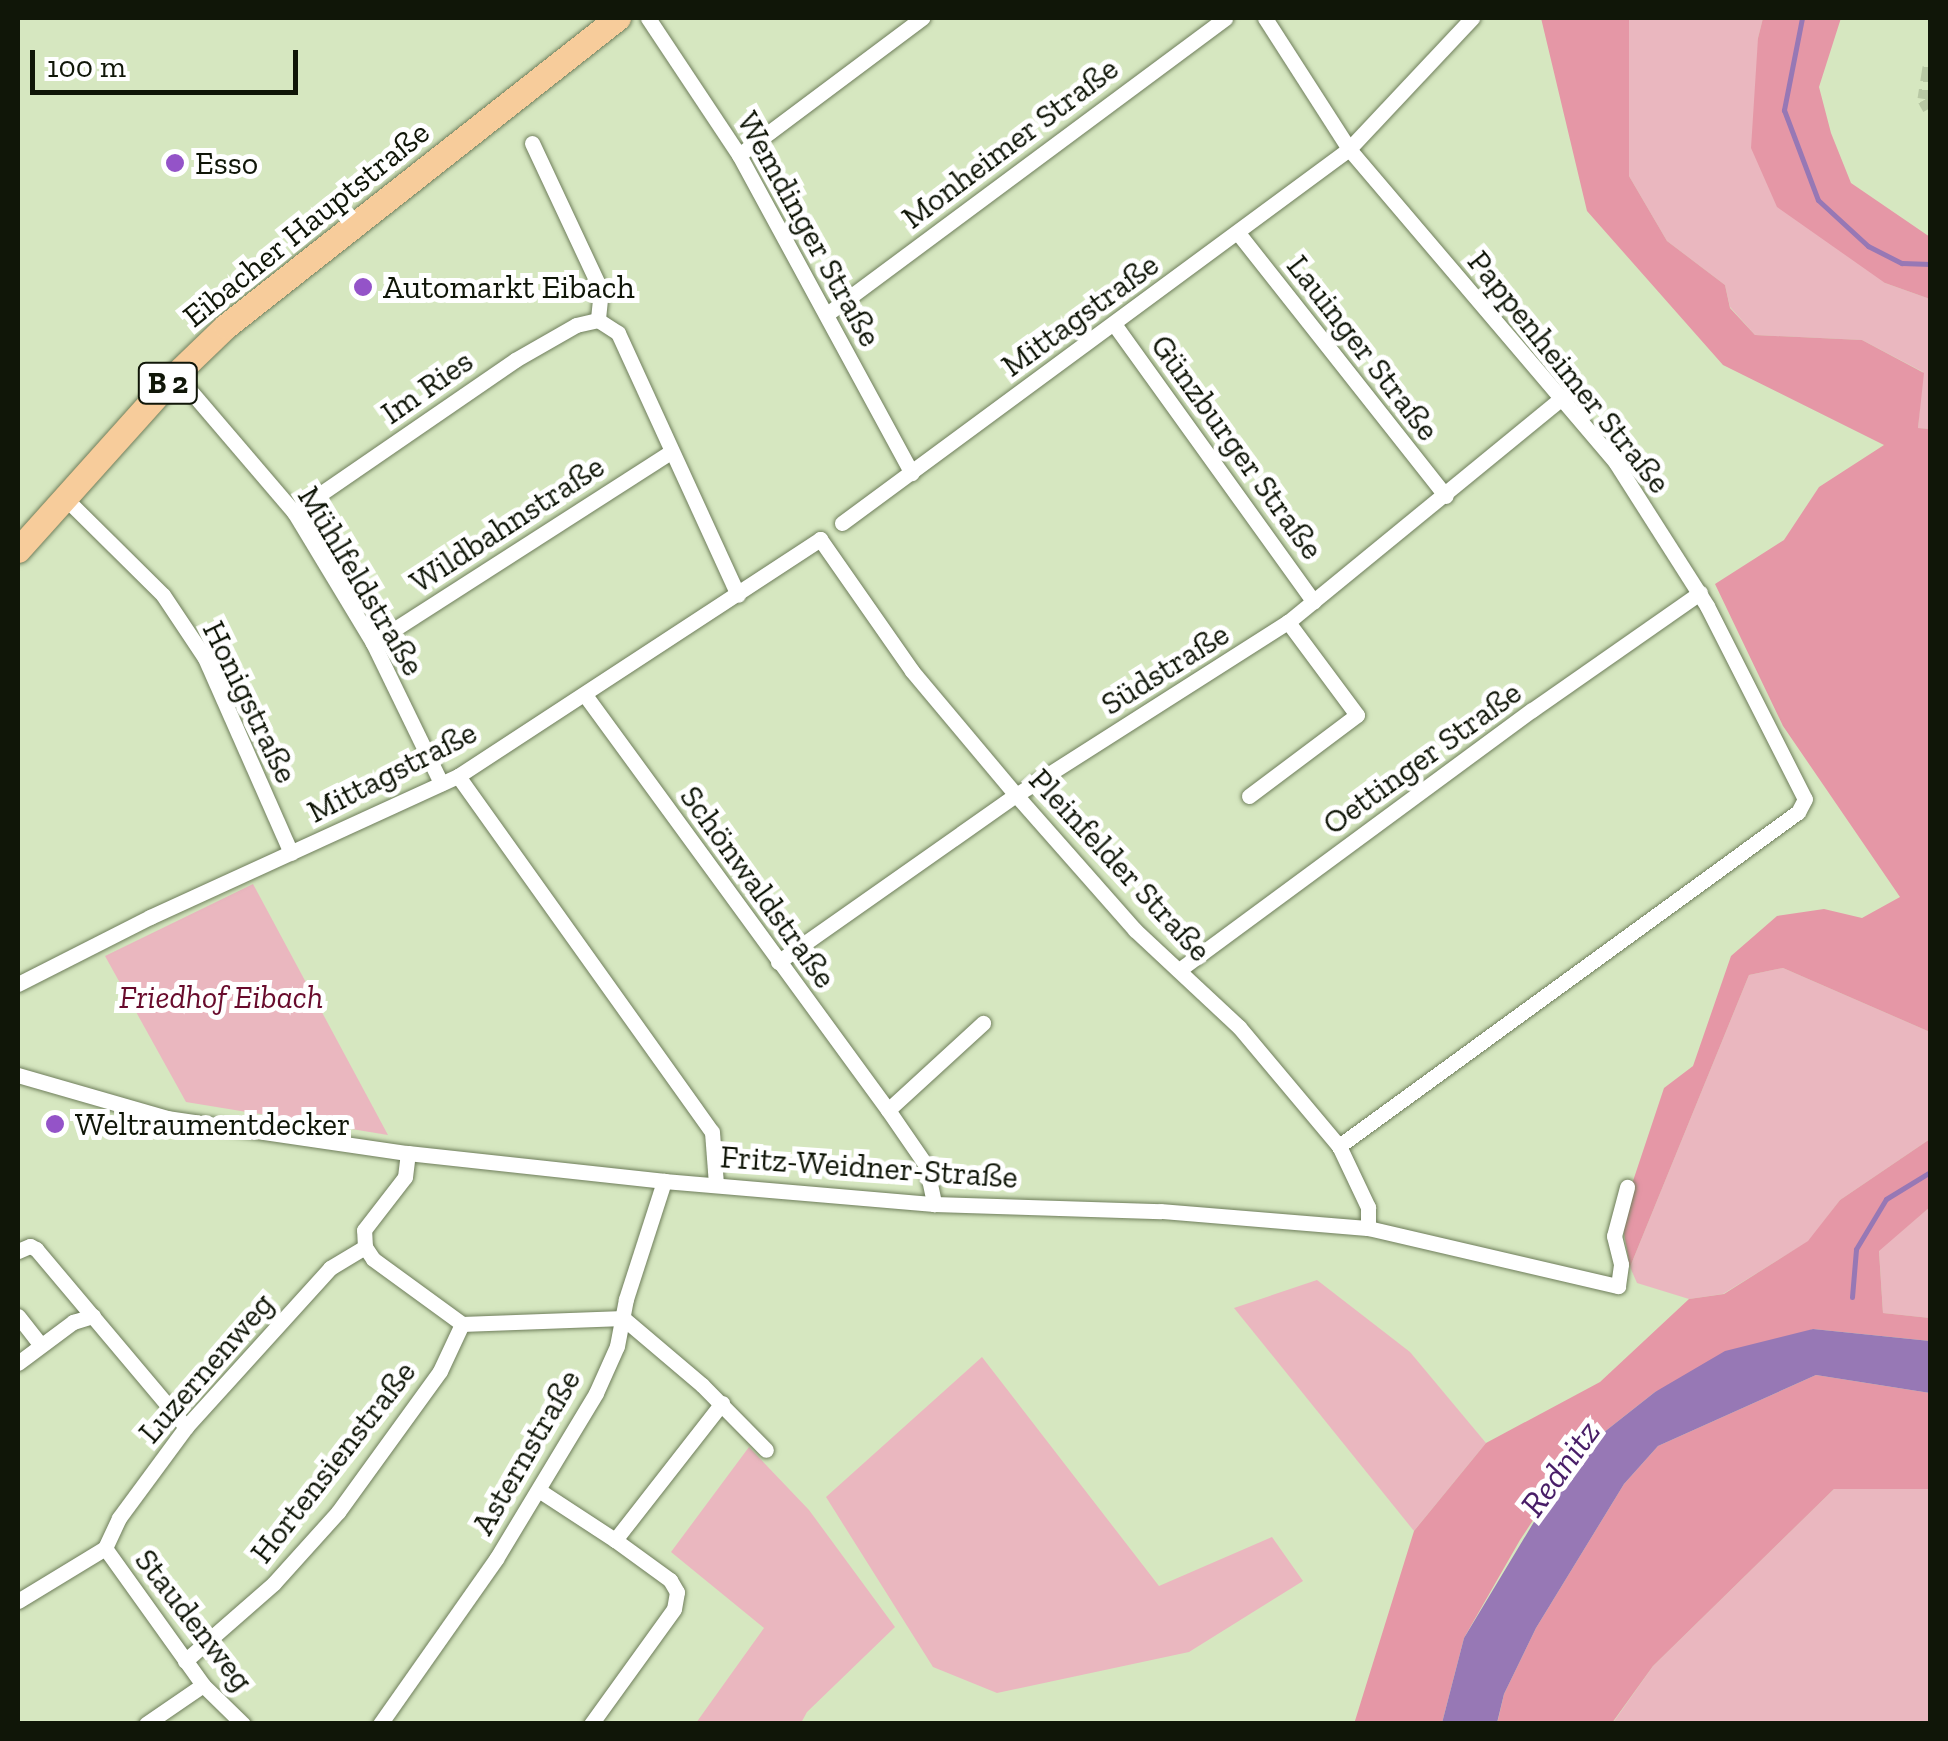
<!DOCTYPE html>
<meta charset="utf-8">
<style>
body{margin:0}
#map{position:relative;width:1948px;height:1741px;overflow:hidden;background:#d6e7c0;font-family:"Zilla Slab",serif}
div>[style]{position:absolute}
.green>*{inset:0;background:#eab7bf}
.forest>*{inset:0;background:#e597a6}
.water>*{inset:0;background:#9778b5}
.stream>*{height:5px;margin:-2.5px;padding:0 2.5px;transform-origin:2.5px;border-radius:2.5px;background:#9778b5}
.minor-tunnel>*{height:15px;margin-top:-7.5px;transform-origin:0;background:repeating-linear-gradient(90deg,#b8c8a4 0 15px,transparent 0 23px)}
.roads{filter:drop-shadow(0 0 2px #6f7e5b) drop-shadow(0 0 2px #6f7e5b)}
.minor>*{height:15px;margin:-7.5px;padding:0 7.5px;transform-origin:7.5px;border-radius:7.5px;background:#fff}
.primary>*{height:25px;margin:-12.5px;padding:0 12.5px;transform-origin:12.5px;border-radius:12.5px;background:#f7cc9b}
.dots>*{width:28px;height:28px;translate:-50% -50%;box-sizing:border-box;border:5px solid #fff;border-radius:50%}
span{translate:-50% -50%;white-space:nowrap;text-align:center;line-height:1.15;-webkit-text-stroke:10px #fff;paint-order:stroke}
.shield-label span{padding:2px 8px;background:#fff;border:2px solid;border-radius:8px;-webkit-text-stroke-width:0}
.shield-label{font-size:30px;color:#101608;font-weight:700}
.street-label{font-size:32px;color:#101608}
.poi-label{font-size:32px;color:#101608}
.left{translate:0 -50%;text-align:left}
.park-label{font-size:32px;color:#680b2c;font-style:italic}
.water-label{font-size:35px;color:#481d67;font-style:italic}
.frame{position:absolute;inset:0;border:20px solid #101608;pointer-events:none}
.scale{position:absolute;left:30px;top:50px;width:268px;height:45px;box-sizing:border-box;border:5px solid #101608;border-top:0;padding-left:12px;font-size:30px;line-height:35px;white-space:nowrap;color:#101608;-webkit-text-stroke:8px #fff;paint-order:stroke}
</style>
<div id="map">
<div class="green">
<i style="clip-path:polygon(1629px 18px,1763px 18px,1758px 38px,1885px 283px,1930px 299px,1930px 429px,1918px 428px,1923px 372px,1862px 340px,1755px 335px,1730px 307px,1725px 285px,1667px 241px,1629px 176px)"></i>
<i style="clip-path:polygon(253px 884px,388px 1135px,186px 1102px,105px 956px)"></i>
<i style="clip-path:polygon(1783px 968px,1930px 1032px,1930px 1139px,1840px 1200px,1809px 1241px,1723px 1294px,1689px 1299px,1637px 1283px,1630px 1267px,1749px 975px)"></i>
<i style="clip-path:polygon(1930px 1207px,1930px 1318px,1883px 1313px,1879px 1250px)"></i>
<i style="clip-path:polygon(1317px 1280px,1410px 1352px,1486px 1443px,1414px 1531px,1234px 1308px)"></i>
<i style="clip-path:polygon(982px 1357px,1159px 1586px,1272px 1537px,1303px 1581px,1189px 1652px,997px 1693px,933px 1667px,826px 1497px)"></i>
<i style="clip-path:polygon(749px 1447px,809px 1510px,895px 1627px,807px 1712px,801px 1723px,696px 1723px,764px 1628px,671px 1552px)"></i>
<i style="clip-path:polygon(1834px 1489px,1930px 1489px,1930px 1723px,1612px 1724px,1653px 1666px)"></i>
</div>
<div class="forest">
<i style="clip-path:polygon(1541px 18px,1629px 18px,1629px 176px,1667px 241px,1725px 285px,1730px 308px,1755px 335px,1862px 340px,1924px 373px,1918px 428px,1930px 429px,1930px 1032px,1783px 968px,1749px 975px,1630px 1267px,1621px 1217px,1664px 1088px,1693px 1066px,1731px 956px,1777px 916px,1824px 909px,1862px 918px,1900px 897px,1783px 726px,1715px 584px,1784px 540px,1819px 487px,1884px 445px,1723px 365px,1587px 211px)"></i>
<i style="clip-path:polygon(1763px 18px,1841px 18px,1819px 87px,1831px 133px,1851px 183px,1930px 237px,1930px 299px,1885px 283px,1777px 207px,1751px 148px,1758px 38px)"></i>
<i style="clip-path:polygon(1930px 1139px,1930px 1207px,1879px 1251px,1883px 1313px,1930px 1318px,1930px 1341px,1813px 1329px,1655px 1392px,1603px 1433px,1555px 1487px,1520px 1540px,1464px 1638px,1442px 1723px,1354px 1724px,1414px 1531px,1486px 1443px,1600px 1382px,1689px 1299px,1724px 1294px,1808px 1241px,1840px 1200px)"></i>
<i style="clip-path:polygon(1816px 1375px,1930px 1393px,1930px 1489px,1834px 1489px,1653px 1666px,1612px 1723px,1497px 1724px,1504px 1694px,1536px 1628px,1624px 1484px,1658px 1446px)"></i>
</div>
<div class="water">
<i style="clip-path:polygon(1813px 1329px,1930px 1341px,1930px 1393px,1816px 1375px,1658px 1446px,1624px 1484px,1536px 1628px,1504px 1694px,1497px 1723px,1442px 1723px,1464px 1638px,1555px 1487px,1603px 1433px,1655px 1392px,1725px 1351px)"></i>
</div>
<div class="stream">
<i style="left:1802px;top:18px;width:94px;rotate:101.1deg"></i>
<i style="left:1784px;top:110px;width:96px;rotate:69.3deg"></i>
<i style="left:1818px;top:200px;width:68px;rotate:42.6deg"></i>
<i style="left:1868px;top:246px;width:38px;rotate:27deg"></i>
<i style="left:1902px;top:263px;width:28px;rotate:2deg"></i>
<i style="left:1852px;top:1297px;width:48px;rotate:-85.2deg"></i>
<i style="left:1856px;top:1249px;width:58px;rotate:-59deg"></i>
<i style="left:1886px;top:1199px;width:52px;rotate:-31.5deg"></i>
</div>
<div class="minor-tunnel">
<i style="left:1930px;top:67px;width:32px;rotate:99deg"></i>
<i style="left:1925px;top:99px;width:10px;rotate:61deg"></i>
</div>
<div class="roads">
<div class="minor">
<i style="left:648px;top:18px;width:164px;rotate:56.4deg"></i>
<i style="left:739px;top:155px;width:362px;rotate:61.5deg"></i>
<i style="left:1265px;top:18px;width:156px;rotate:57.3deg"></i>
<i style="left:1349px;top:149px;width:412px;rotate:49.6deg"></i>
<i style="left:1616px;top:463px;width:169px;rotate:57.5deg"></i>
<i style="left:1707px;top:606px;width:216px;rotate:63.1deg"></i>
<i style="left:1805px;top:799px;width:15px;rotate:118deg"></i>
<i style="left:1798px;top:812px;width:568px;rotate:143.96deg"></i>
<i style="left:532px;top:143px;width:162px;rotate:64.9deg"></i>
<i style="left:601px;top:290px;width:30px;rotate:96deg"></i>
<i style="left:739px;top:155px;width:229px;rotate:-36.8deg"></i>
<i style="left:1238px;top:233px;width:335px;rotate:51.7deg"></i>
<i style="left:827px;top:314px;width:496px;rotate:-36.6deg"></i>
<i style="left:1114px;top:324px;width:342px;rotate:54.3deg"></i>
<i style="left:176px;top:374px;width:182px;rotate:49.5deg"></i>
<i style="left:294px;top:512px;width:153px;rotate:58.9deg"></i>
<i style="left:373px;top:643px;width:156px;rotate:64.1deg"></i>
<i style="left:64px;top:497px;width:139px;rotate:44.7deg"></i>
<i style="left:163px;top:595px;width:76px;rotate:56.3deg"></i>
<i style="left:205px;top:658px;width:213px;rotate:66.2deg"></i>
<i style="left:294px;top:512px;width:268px;rotate:-34.5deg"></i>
<i style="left:515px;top:360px;width:70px;rotate:-29.8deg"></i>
<i style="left:576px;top:325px;width:23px;rotate:-13deg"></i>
<i style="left:598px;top:320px;width:24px;rotate:33deg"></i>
<i style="left:618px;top:333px;width:288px;rotate:65.4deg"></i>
<i style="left:842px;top:523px;width:630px;rotate:-36.42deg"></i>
<i style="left:1349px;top:149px;width:180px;rotate:-46.8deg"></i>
<i style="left:373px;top:643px;width:354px;rotate:-32.7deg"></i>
<i style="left:585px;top:695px;width:514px;rotate:53.87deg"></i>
<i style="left:888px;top:1110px;width:67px;rotate:55.4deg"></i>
<i style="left:926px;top:1165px;width:40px;rotate:78deg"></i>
<i style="left:458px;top:776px;width:437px;rotate:54.5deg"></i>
<i style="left:712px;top:1132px;width:52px;rotate:85.6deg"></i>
<i style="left:1249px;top:796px;width:135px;rotate:-36.9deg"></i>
<i style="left:1357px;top:715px;width:116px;rotate:-126.6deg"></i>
<i style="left:778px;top:962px;width:291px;rotate:-35.1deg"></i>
<i style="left:1016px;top:795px;width:322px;rotate:-32.5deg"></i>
<i style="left:1288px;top:622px;width:355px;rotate:-39.3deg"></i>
<i style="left:1179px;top:970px;width:438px;rotate:-36.4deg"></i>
<i style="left:1532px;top:710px;width:205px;rotate:-34.9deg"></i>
<i style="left:18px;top:984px;width:148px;rotate:-26.9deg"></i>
<i style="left:150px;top:917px;width:339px;rotate:-24.6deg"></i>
<i style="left:458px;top:776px;width:433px;rotate:-33.2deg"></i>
<i style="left:820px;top:539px;width:161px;rotate:55.1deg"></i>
<i style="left:912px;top:671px;width:162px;rotate:50deg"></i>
<i style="left:1016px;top:795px;width:180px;rotate:48.6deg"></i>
<i style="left:1135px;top:930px;width:142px;rotate:43deg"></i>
<i style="left:1239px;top:1027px;width:155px;rotate:50deg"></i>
<i style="left:1339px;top:1146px;width:68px;rotate:64.6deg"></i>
<i style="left:1368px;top:1207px;width:21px;rotate:90deg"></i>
<i style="left:18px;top:1075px;width:155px;rotate:16.1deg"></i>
<i style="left:167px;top:1118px;width:244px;rotate:8.3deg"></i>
<i style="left:408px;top:1153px;width:258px;rotate:6.2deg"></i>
<i style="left:664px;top:1181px;width:271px;rotate:4.9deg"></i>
<i style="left:934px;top:1204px;width:227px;rotate:1.8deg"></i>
<i style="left:1161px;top:1211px;width:208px;rotate:4.7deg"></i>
<i style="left:1368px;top:1228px;width:257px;rotate:13.1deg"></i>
<i style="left:1618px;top:1286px;width:22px;rotate:-82deg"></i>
<i style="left:1621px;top:1264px;width:29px;rotate:-104deg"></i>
<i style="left:1614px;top:1236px;width:51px;rotate:-75.1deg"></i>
<i style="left:888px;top:1110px;width:129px;rotate:-42.5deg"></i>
<i style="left:365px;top:1247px;width:14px;rotate:56deg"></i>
<i style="left:373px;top:1259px;width:110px;rotate:36.1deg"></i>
<i style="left:462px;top:1324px;width:161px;rotate:-2.1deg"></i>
<i style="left:623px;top:1318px;width:104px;rotate:40.3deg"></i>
<i style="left:702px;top:1385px;width:91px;rotate:45.4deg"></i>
<i style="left:365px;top:1247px;width:17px;rotate:-93deg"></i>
<i style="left:364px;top:1230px;width:67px;rotate:-52.3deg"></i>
<i style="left:405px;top:1177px;width:24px;rotate:-83deg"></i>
<i style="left:18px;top:1251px;width:13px;rotate:-23deg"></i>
<i style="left:30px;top:1246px;width:7px;rotate:27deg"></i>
<i style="left:36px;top:1249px;width:233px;rotate:49.9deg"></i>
<i style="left:18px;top:1316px;width:37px;rotate:52deg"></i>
<i style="left:18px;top:1363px;width:69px;rotate:-36.7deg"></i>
<i style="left:73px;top:1322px;width:21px;rotate:-17deg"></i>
<i style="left:540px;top:1491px;width:90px;rotate:33.2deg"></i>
<i style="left:615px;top:1540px;width:68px;rotate:36deg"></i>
<i style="left:670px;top:1580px;width:14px;rotate:60deg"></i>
<i style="left:677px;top:1592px;width:17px;rotate:100deg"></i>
<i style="left:674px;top:1609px;width:142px;rotate:125.8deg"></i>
<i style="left:615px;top:1540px;width:174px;rotate:-52deg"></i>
<i style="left:105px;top:1548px;width:168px;rotate:54.4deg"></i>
<i style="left:203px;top:1685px;width:56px;rotate:44.3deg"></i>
<i style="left:18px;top:1601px;width:102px;rotate:-31.3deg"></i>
<i style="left:105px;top:1548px;width:33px;rotate:-65deg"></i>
<i style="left:119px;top:1518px;width:113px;rotate:-53.6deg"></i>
<i style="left:186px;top:1427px;width:215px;rotate:-47.8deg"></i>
<i style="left:330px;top:1268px;width:41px;rotate:-31deg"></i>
<i style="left:185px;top:1661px;width:118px;rotate:-41.2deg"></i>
<i style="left:274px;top:1583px;width:96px;rotate:-48deg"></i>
<i style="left:338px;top:1512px;width:174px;rotate:-54.1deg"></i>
<i style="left:440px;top:1371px;width:52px;rotate:-64.9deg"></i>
<i style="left:146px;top:1724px;width:69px;rotate:-34.4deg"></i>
<i style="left:380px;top:1724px;width:202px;rotate:-54.9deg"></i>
<i style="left:496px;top:1559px;width:194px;rotate:-58.9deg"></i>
<i style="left:596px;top:1393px;width:51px;rotate:-65.9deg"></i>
<i style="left:617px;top:1346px;width:48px;rotate:-79.2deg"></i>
<i style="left:626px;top:1299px;width:124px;rotate:-72.1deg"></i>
</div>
<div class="primary">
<i style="left:18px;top:550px;width:237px;rotate:-48.1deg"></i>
<i style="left:176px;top:374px;width:69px;rotate:-43.8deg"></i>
<i style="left:226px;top:326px;width:499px;rotate:-38.2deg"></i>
</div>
</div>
<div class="dots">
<i style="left:175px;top:163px;background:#9453c8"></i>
<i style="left:363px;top:287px;background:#9453c8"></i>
<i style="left:55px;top:1124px;background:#9453c8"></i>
</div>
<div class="shield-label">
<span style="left:168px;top:383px">B 2</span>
</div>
<div class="street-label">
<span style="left:1010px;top:143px;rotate:-37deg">Monheimer Straße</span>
<span style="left:306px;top:224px;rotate:-39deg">Eibacher Hauptstraße</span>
<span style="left:809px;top:229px;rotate:61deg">Wemdinger Straße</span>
<span style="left:1080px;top:315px;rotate:-36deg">Mittagstraße</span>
<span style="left:1363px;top:348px;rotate:52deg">Lauinger Straße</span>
<span style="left:1569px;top:372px;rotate:51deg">Pappenheimer Straße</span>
<span style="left:427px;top:387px;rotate:-35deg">Im Ries</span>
<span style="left:1237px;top:447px;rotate:54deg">Günzburger Straße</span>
<span style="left:507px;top:524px;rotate:-33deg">Wildbahnstraße</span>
<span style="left:361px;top:581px;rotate:59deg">Mühlfeldstraße</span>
<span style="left:1165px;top:669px;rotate:-32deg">Südstraße</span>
<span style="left:250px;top:702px;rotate:64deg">Honigstraße</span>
<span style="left:1422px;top:758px;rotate:-36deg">Oettinger Straße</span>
<span style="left:392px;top:772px;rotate:-27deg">Mittagstraße</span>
<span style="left:1120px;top:865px;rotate:47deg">Pleinfelder Straße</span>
<span style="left:758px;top:887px;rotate:54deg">Schönwaldstraße</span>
<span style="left:869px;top:1167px;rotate:4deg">Fritz-Weidner-Straße</span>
<span style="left:206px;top:1368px;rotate:-49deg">Luzernenweg</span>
<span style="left:526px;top:1452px;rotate:-60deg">Asternstraße</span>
<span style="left:333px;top:1462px;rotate:-52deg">Hortensienstraße</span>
<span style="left:194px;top:1620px;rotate:52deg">Staudenweg</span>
</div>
<div class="poi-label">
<span class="left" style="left:195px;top:163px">Esso</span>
<span class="left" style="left:383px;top:287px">Automarkt Eibach</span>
<span class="left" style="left:75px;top:1124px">Weltraumentdecker</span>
</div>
<div class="park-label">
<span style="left:221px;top:997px">Friedhof Eibach</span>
</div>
<div class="water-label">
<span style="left:1560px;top:1468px;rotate:-54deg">Rednitz</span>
</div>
<div class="frame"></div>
<div class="scale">100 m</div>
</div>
